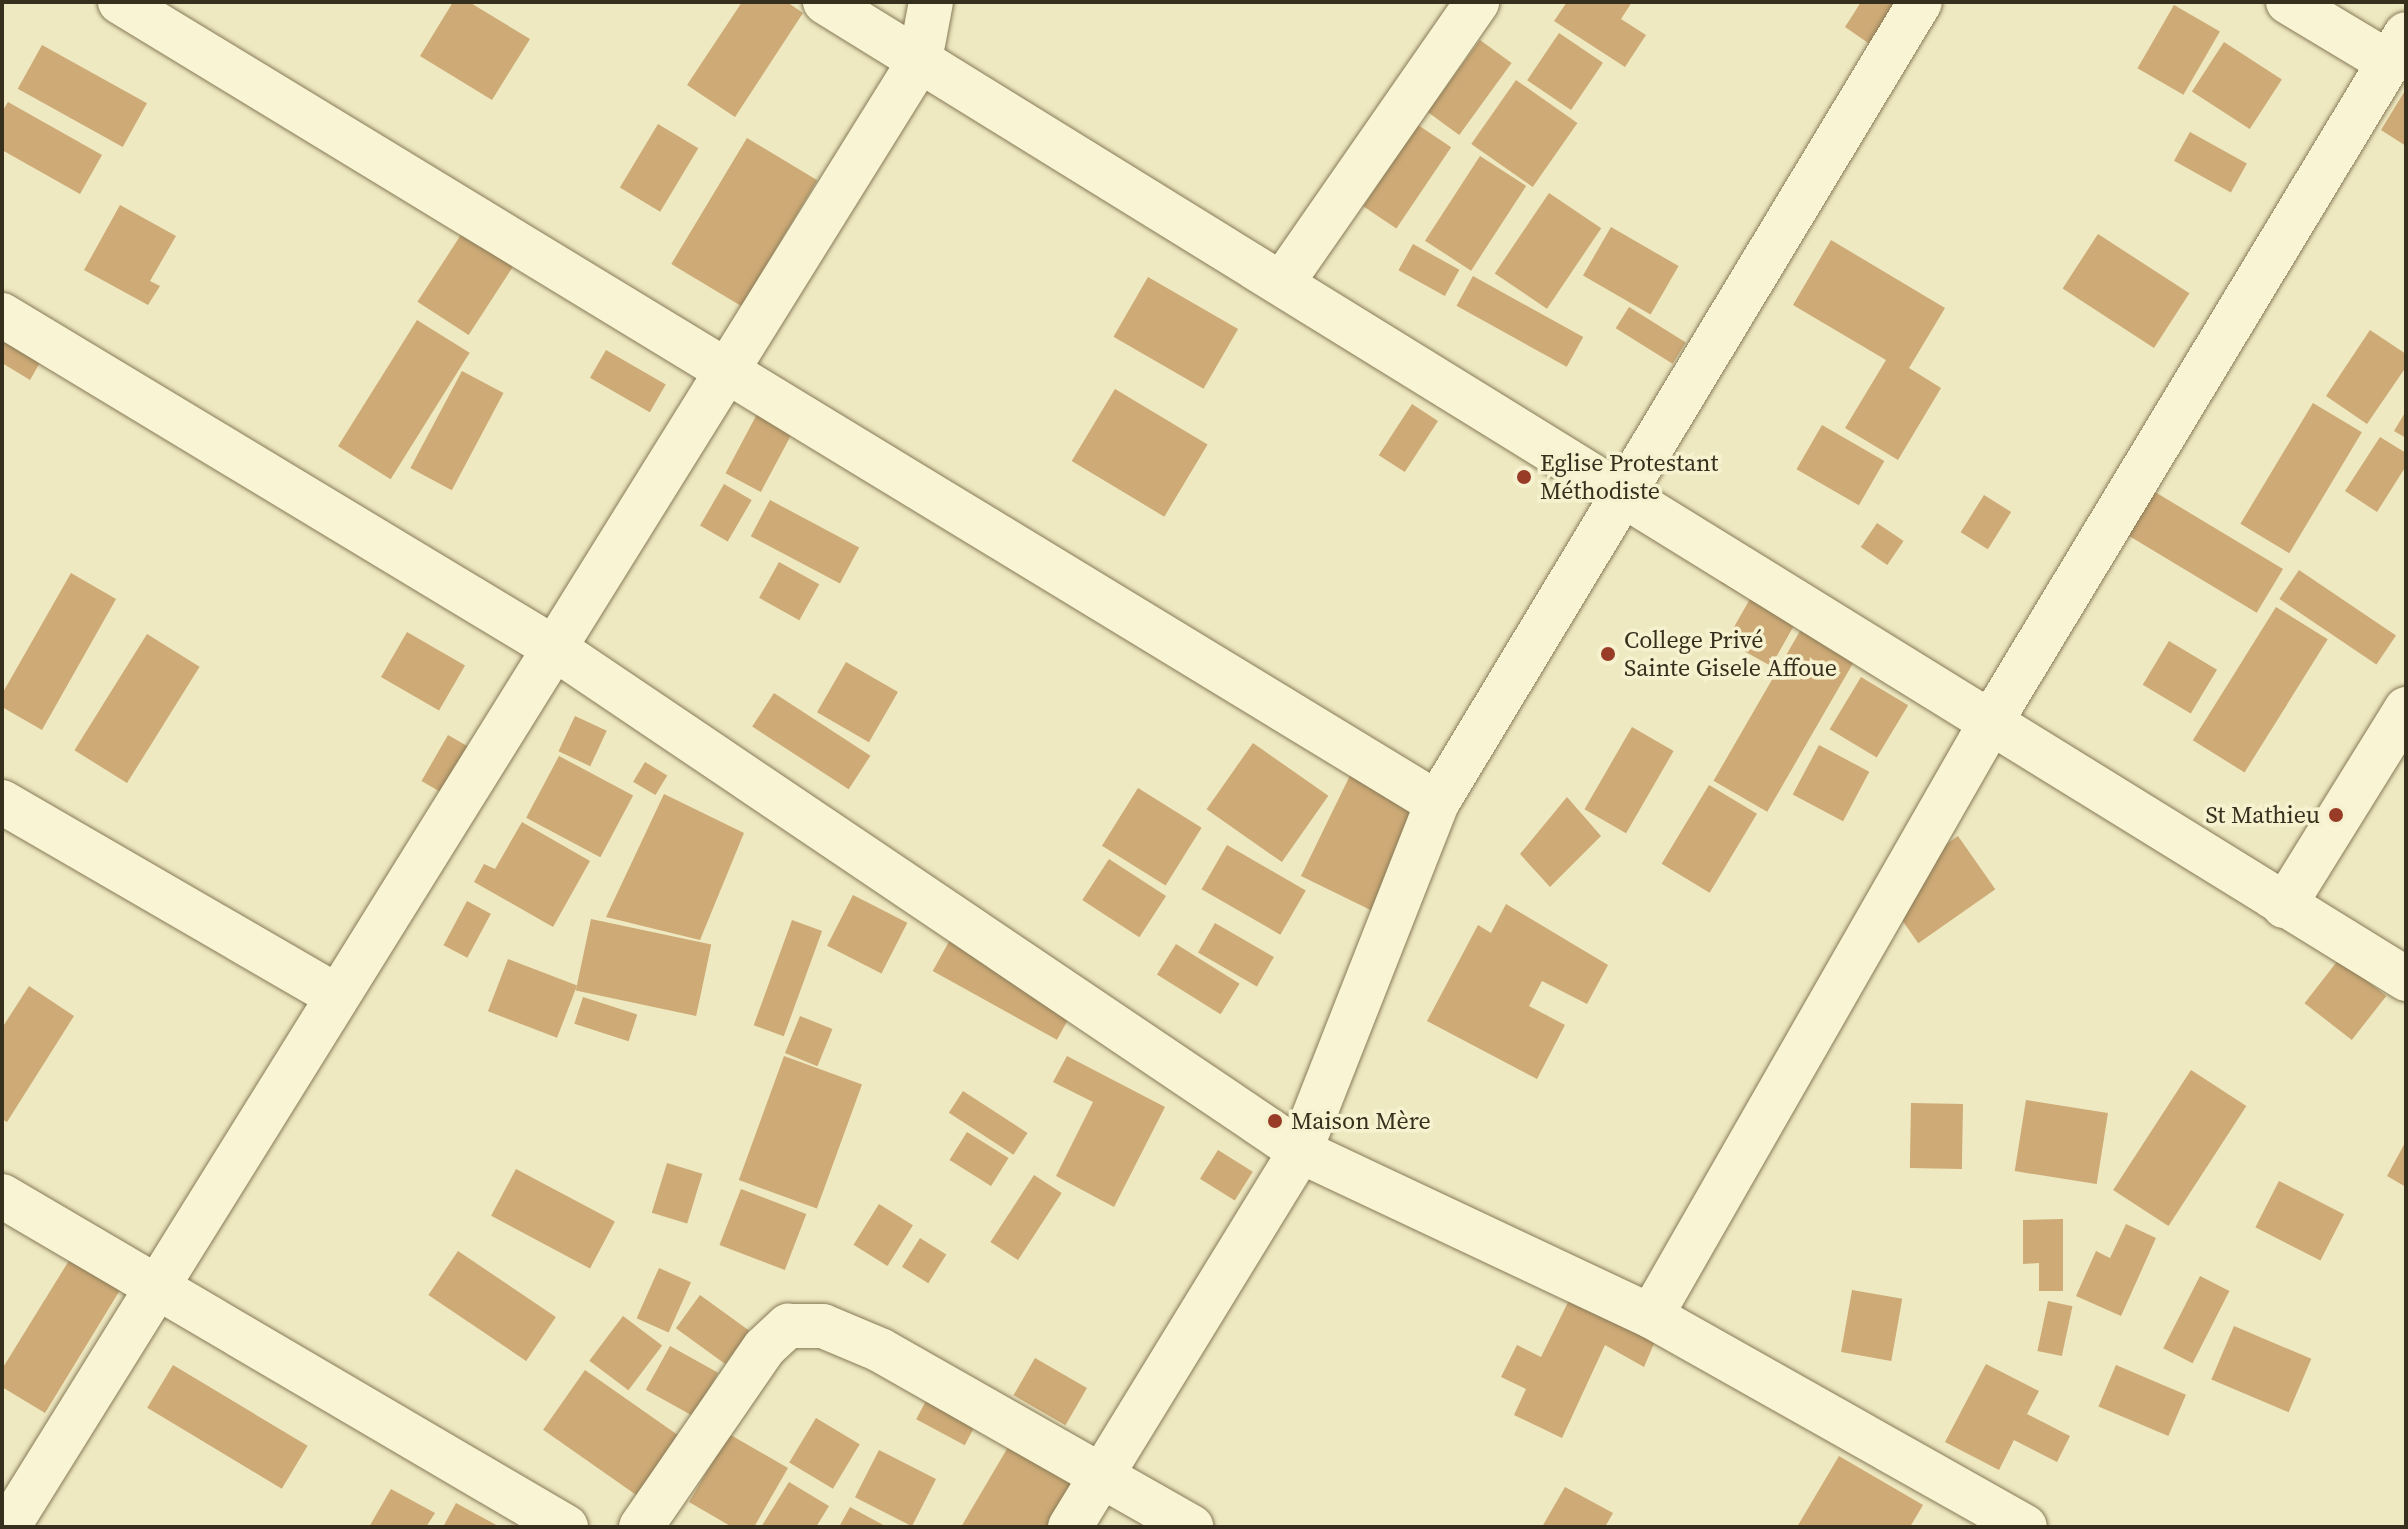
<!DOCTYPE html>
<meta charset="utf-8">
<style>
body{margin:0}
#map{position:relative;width:2408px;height:1529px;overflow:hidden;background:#eee9c1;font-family:"Source Serif 4",serif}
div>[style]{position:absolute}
.building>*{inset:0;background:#cdaa76;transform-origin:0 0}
.roads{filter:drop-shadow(0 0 2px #887a58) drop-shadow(0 0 2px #887a58)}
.street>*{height:44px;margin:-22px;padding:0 22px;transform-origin:22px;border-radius:22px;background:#f9f5d4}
.dots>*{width:22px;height:22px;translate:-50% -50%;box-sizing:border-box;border:4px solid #f6f2d0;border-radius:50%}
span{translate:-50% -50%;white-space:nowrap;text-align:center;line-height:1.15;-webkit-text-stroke:7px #f6f2d0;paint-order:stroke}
.poi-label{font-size:24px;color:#372f1d}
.left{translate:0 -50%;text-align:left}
.right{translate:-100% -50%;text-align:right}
.frame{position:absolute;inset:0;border:4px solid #372f1d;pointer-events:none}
</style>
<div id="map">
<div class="building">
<i style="clip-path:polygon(453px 2px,469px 2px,530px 39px,492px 100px,420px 56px)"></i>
<i style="clip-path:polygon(742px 2px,787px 2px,803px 13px,735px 117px,687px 85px)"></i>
<i style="clip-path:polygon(1567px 2px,1632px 2px,1621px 19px,1646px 35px,1625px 67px,1554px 21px)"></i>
<i style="clip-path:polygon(1861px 2px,1903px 2px,1874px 47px,1845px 27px)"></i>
<i style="left:2174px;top:5px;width:53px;height:73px;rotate:30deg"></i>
<i style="left:1559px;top:33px;width:53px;height:57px;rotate:34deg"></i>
<i style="left:1480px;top:40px;width:39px;height:89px;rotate:36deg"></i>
<i style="left:2224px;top:42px;width:69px;height:59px;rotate:33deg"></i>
<i style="left:42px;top:45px;width:120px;height:50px;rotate:29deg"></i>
<i style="left:1516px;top:80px;width:75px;height:78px;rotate:35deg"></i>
<i style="clip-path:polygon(2406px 89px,2406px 146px,2381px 130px)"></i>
<i style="clip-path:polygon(8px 102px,102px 155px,80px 194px,2px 150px,2px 112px)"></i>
<i style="left:658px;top:124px;width:47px;height:74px;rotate:31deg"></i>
<i style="left:1418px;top:125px;width:40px;height:98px;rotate:34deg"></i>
<i style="left:2190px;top:132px;width:65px;height:33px;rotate:29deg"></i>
<i style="left:747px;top:138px;width:82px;height:147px;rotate:31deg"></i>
<i style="left:1480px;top:156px;width:55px;height:101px;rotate:33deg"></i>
<i style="left:1549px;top:193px;width:63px;height:97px;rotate:34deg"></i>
<i style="clip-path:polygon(120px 205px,176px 236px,150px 281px,160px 286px,148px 305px,84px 270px)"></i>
<i style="left:479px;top:207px;width:61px;height:113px;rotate:33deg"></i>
<i style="left:1611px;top:227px;width:78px;height:56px;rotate:30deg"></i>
<i style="left:2098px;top:234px;width:109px;height:65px;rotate:33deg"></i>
<i style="clip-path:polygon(1831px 240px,1945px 308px,1909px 368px,1941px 388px,1898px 460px,1845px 428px,1886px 360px,1793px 305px)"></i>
<i style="left:1413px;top:244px;width:53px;height:30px;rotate:29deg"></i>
<i style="left:1473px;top:276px;width:126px;height:34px;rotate:29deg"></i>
<i style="left:1148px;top:277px;width:104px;height:69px;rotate:30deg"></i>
<i style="left:1629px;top:307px;width:67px;height:25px;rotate:32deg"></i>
<i style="clip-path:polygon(2px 316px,50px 345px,30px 380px,2px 363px)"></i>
<i style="left:417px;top:320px;width:62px;height:149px;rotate:32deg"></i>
<i style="clip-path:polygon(2370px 330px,2406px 354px,2406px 367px,2367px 424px,2326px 396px)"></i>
<i style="left:606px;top:350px;width:69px;height:32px;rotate:30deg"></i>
<i style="left:462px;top:371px;width:47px;height:110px;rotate:28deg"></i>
<i style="left:1115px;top:389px;width:108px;height:84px;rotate:31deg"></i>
<i style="left:2313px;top:403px;width:57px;height:141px;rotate:31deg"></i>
<i style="left:1412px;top:404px;width:31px;height:61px;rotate:33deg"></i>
<i style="clip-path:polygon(2406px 411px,2406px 438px,2394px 431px)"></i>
<i style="left:757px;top:414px;width:40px;height:67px;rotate:28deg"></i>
<i style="left:1822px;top:425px;width:72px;height:51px;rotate:30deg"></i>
<i style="clip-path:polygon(2380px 437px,2406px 453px,2406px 466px,2377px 512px,2345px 491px)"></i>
<i style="left:724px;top:484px;width:32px;height:48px;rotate:30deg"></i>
<i style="left:2145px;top:486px;width:161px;height:51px;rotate:31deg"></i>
<i style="left:1984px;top:495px;width:32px;height:44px;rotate:32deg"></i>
<i style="left:770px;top:500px;width:101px;height:41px;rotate:28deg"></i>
<i style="left:1877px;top:523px;width:32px;height:29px;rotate:34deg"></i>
<i style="clip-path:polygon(1739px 550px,1813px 592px,1771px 666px,1726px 641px,1750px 599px,1721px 583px)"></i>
<i style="left:779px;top:562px;width:46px;height:41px;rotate:29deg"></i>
<i style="left:2299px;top:570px;width:117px;height:35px;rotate:34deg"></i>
<i style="clip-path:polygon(71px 573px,116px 599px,42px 730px,2px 707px,2px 694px)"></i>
<i style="left:2276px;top:607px;width:61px;height:157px;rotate:32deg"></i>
<i style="left:1811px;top:612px;width:62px;height:195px;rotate:30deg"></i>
<i style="left:407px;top:632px;width:67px;height:52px;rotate:30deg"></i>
<i style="left:147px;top:634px;width:62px;height:137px;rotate:32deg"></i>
<i style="left:2169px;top:641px;width:56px;height:51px;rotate:31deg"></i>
<i style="left:846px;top:662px;width:60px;height:58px;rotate:30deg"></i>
<i style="left:1861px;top:677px;width:55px;height:61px;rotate:31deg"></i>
<i style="left:774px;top:693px;width:115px;height:40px;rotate:33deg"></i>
<i style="left:575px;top:716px;width:35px;height:39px;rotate:25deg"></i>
<i style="left:1632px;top:727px;width:48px;height:95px;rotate:30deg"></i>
<i style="left:448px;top:735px;width:43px;height:53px;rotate:30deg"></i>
<i style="left:1253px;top:743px;width:92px;height:81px;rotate:35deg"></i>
<i style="left:1819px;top:745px;width:57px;height:56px;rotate:28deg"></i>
<i style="clip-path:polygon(1360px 755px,1422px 787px,1391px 920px,1301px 876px)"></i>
<i style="left:559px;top:756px;width:84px;height:70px;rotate:28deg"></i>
<i style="left:645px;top:762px;width:26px;height:23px;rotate:31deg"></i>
<i style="left:1709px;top:785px;width:56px;height:92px;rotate:31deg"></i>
<i style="left:1138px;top:788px;width:75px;height:68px;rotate:32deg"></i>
<i style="clip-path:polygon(664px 794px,744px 833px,700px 940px,606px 917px)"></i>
<i style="clip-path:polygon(1567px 797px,1601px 836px,1550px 887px,1520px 854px)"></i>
<i style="clip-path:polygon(522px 822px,590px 861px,553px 927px,474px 882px,484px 864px,495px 869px)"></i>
<i style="left:1958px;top:836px;width:65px;height:94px;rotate:55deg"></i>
<i style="left:1227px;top:845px;width:91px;height:51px;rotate:30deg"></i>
<i style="left:1109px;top:859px;width:68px;height:49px;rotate:33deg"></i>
<i style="left:853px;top:895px;width:61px;height:57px;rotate:27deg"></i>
<i style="left:467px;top:901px;width:27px;height:50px;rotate:28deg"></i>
<i style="clip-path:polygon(1506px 904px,1608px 965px,1587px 1004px,1542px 981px,1529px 1006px,1565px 1025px,1537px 1079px,1427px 1021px,1478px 925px,1491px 933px)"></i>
<i style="left:591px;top:919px;width:123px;height:73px;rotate:12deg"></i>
<i style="left:792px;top:920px;width:32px;height:112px;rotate:20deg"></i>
<i style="left:1215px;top:923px;width:68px;height:34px;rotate:30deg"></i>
<i style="left:956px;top:929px;width:142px;height:48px;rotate:29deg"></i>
<i style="left:1176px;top:944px;width:75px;height:36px;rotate:32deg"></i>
<i style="left:508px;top:959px;width:74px;height:56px;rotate:21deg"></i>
<i style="left:2339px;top:959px;width:60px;height:56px;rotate:38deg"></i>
<i style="clip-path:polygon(29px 986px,74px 1016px,7px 1122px,2px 1119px,2px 1028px)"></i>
<i style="left:583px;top:997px;width:57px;height:28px;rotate:18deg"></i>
<i style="left:800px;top:1016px;width:35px;height:40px;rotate:22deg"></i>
<i style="left:784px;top:1056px;width:83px;height:132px;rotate:20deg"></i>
<i style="clip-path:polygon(1067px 1056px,1165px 1107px,1114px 1207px,1056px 1176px,1093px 1102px,1053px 1082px)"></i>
<i style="left:2191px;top:1070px;width:66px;height:143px;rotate:33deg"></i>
<i style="left:963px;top:1091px;width:77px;height:26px;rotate:33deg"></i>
<i style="left:2026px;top:1100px;width:83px;height:72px;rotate:9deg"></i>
<i style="left:1911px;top:1103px;width:52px;height:65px;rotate:1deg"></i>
<i style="left:967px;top:1132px;width:49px;height:33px;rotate:32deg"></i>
<i style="clip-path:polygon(2406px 1141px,2406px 1187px,2387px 1176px)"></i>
<i style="left:1218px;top:1150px;width:41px;height:34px;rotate:32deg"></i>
<i style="left:667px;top:1163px;width:37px;height:52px;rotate:17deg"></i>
<i style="left:516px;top:1169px;width:112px;height:53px;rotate:28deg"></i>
<i style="left:1034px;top:1175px;width:33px;height:80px;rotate:33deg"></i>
<i style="left:2279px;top:1181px;width:73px;height:52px;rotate:27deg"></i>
<i style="left:741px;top:1189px;width:70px;height:60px;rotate:21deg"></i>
<i style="left:879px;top:1204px;width:40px;height:48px;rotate:32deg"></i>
<i style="clip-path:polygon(2063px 1219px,2063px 1291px,2039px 1291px,2039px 1263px,2023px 1264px,2023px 1220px)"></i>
<i style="clip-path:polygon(2126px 1224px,2156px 1238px,2121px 1316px,2076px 1296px,2096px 1251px,2110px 1258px)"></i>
<i style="left:920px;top:1238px;width:31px;height:34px;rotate:32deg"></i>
<i style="clip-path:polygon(78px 1246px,128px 1277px,45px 1413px,2px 1387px,2px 1369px)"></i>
<i style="left:458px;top:1251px;width:118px;height:53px;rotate:34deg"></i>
<i style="left:659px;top:1268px;width:35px;height:55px;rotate:24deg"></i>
<i style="left:2200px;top:1276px;width:33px;height:81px;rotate:27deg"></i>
<i style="clip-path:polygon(1576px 1286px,1659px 1332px,1644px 1367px,1605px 1345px,1562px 1438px,1514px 1415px,1526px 1389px,1501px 1377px,1517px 1345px,1541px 1357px)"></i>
<i style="left:1852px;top:1290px;width:51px;height:63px;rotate:10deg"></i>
<i style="left:700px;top:1295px;width:61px;height:41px;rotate:36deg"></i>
<i style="left:2048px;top:1301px;width:25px;height:51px;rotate:12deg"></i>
<i style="left:623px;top:1316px;width:49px;height:56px;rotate:37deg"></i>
<i style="left:2234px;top:1326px;width:84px;height:58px;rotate:23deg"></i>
<i style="left:670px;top:1346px;width:55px;height:50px;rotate:29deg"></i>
<i style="left:1035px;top:1358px;width:60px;height:43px;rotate:30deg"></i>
<i style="clip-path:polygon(1986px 1364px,2039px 1391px,2027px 1414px,2070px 1436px,2057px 1462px,2014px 1440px,1999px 1470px,1945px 1442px)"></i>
<i style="left:173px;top:1365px;width:157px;height:50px;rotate:31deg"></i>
<i style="left:2116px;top:1365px;width:76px;height:45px;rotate:23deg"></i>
<i style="left:585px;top:1370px;width:115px;height:73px;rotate:35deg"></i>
<i style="left:927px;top:1399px;width:55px;height:23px;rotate:28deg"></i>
<i style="left:816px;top:1418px;width:51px;height:52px;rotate:31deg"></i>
<i style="clip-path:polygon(729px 1434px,788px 1468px,754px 1527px,732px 1527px,689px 1502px)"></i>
<i style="clip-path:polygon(1014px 1437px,1081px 1475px,1052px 1527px,961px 1527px)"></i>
<i style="left:879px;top:1450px;width:64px;height:53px;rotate:27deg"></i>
<i style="clip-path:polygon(1839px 1456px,1923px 1505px,1910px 1527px,1797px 1527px)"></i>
<i style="clip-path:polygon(789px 1482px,829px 1506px,816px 1527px,761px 1527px)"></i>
<i style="clip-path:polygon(1565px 1487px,1613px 1513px,1605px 1527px,1542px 1527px)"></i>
<i style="clip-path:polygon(391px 1489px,435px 1513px,426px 1527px,369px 1527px)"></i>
<i style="clip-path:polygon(456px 1503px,500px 1527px,443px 1527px)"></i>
<i style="clip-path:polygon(850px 1507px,887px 1527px,839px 1527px)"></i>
</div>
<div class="roads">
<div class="street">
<i style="left:120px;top:2px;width:1541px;rotate:31.31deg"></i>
<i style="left:825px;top:2px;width:1859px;rotate:31.71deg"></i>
<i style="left:2288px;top:2px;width:117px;rotate:31deg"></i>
<i style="left:1282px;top:283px;width:342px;rotate:-55.2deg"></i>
<i style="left:2px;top:315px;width:645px;rotate:31.1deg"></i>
<i style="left:554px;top:648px;width:900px;rotate:33.99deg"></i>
<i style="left:1300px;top:1151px;width:388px;rotate:25.2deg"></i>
<i style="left:1651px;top:1316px;width:429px;rotate:29.4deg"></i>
<i style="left:2px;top:802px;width:387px;rotate:30.1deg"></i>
<i style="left:2284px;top:906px;width:232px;rotate:-58.2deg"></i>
<i style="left:2px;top:1196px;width:654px;rotate:30.41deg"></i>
<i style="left:1651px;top:1316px;width:687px;rotate:-60.22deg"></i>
<i style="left:1992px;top:720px;width:801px;rotate:-58.89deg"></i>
<i style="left:8px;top:1527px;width:1727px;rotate:-58.13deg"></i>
<i style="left:920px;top:60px;width:59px;rotate:-79.3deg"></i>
<i style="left:641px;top:1527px;width:217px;rotate:-55.5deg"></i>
<i style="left:764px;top:1348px;width:33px;rotate:-43deg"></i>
<i style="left:788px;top:1326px;width:35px"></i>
<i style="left:823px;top:1326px;width:62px;rotate:22.8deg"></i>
<i style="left:880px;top:1350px;width:358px;rotate:29.6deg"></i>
<i style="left:1070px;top:1527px;width:441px;rotate:-58.5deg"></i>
<i style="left:1300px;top:1151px;width:374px;rotate:-68.5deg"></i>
<i style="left:1437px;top:803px;width:935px;rotate:-58.91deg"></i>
</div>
</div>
<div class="dots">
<i style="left:1524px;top:477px;background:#983b27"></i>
<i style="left:1608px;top:654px;background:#983b27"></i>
<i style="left:2336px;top:815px;background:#983b27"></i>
<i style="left:1275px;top:1121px;background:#983b27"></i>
</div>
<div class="poi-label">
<span class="left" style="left:1540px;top:477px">Eglise Protestant<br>Méthodiste</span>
<span class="left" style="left:1624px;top:654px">College Privé<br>Sainte Gisele Affoue</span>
<span class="right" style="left:2320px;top:815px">St Mathieu</span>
<span class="left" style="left:1291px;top:1121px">Maison Mère</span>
</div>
<div class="frame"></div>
</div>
